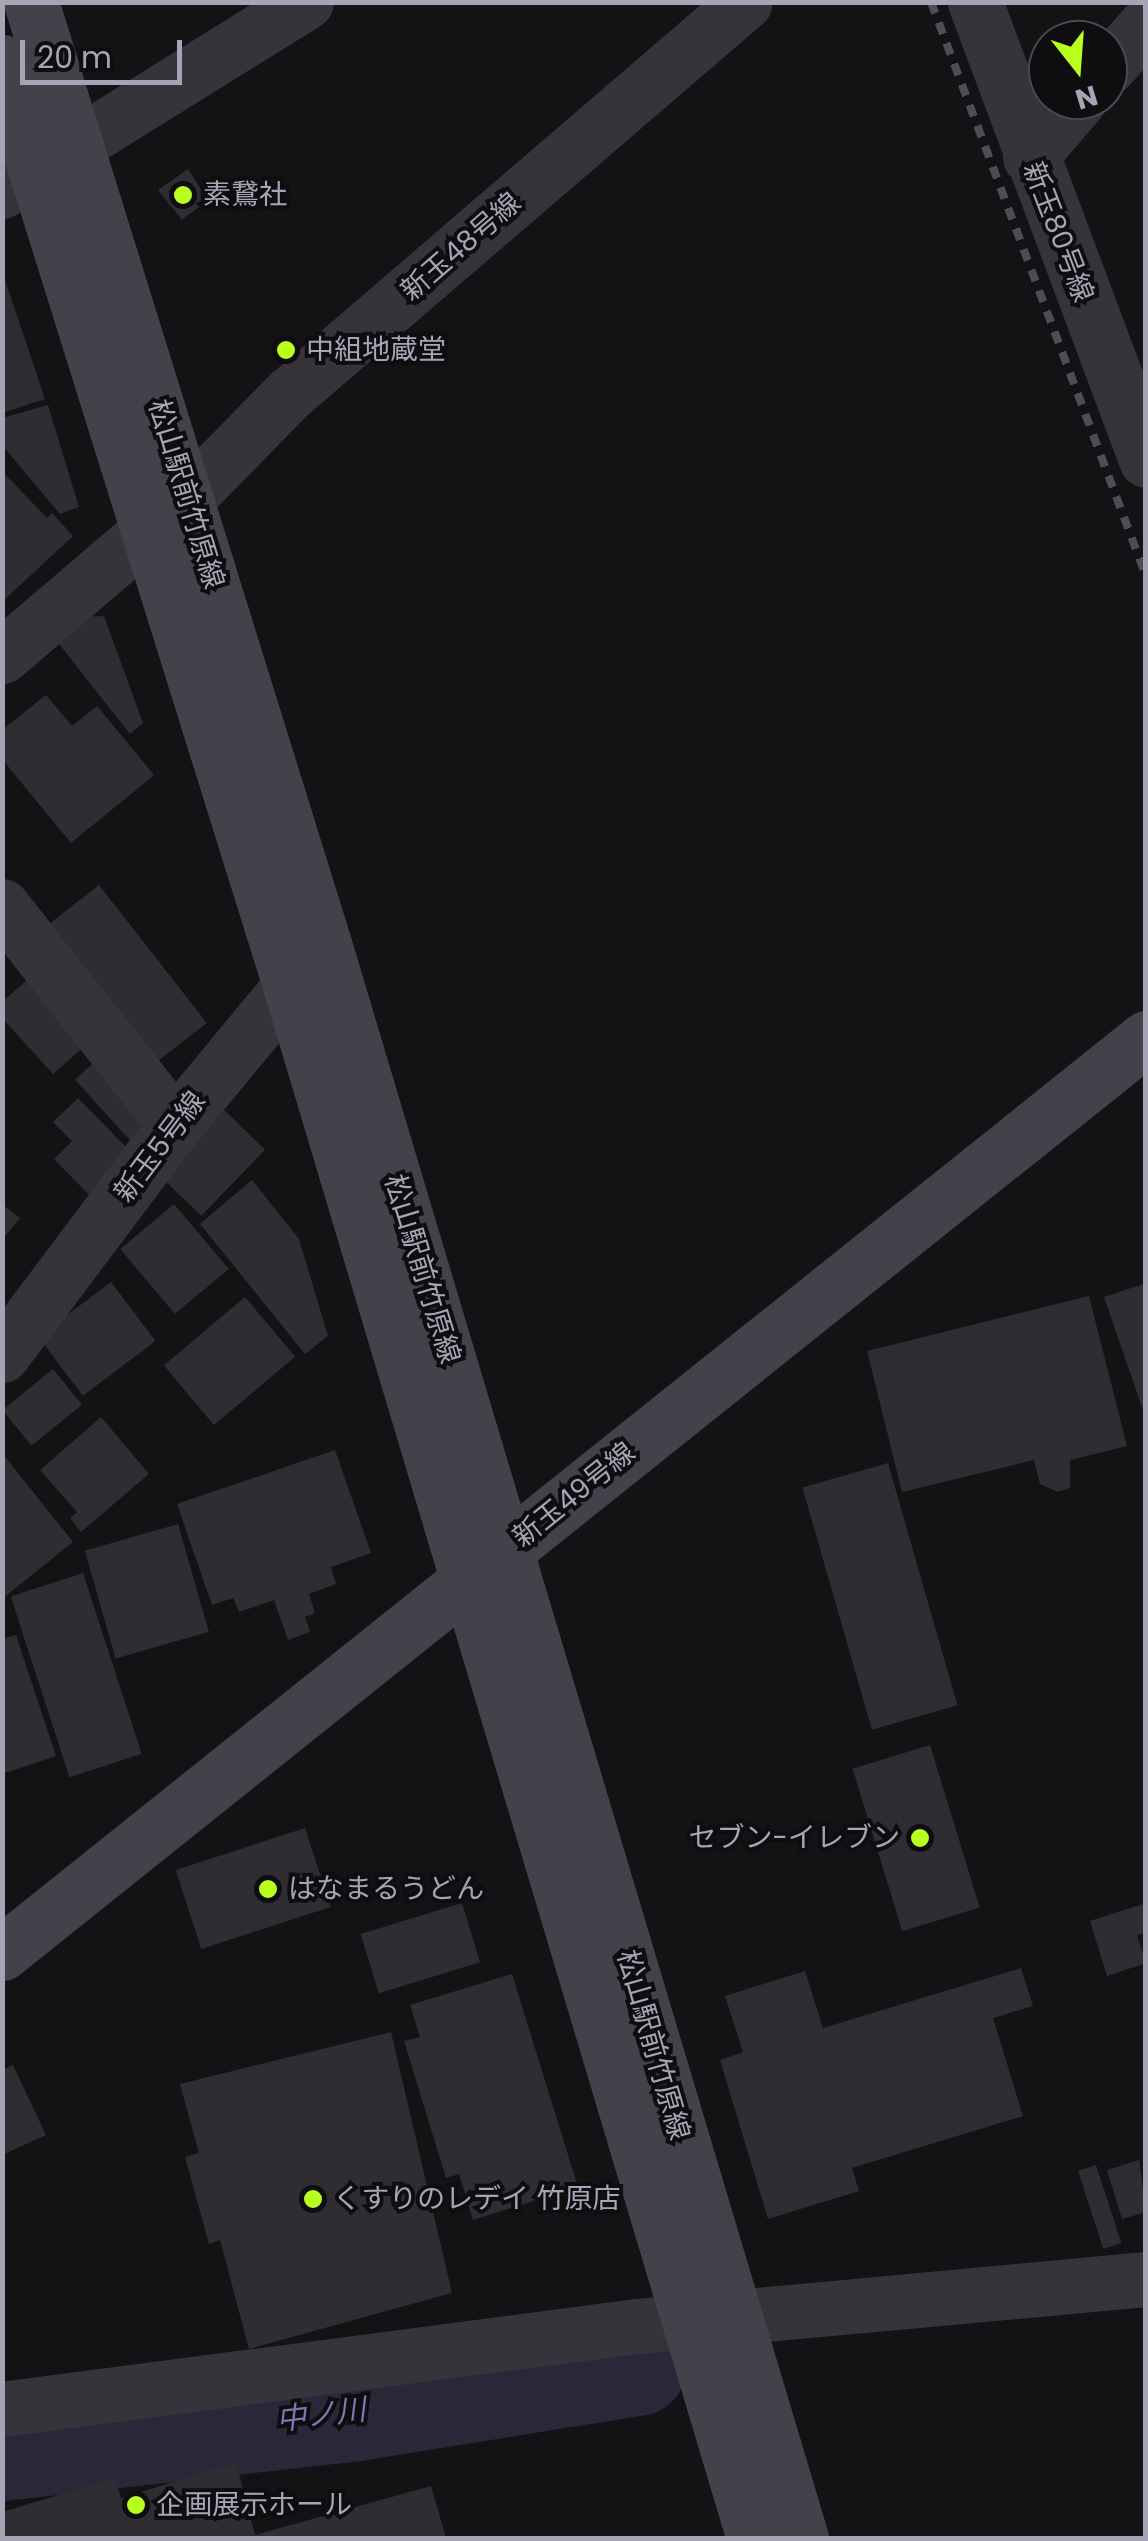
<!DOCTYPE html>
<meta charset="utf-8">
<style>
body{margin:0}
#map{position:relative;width:1148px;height:2541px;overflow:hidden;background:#141214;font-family:Poppins,"Noto Sans JP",sans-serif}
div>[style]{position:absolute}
.water>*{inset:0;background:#292839;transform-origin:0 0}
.river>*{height:98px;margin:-49px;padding:0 49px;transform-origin:49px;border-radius:49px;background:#292839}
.building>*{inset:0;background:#2f2d31;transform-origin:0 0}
.street>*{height:55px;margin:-27.5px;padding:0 27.5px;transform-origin:27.5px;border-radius:27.5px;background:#36333a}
.secondary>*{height:55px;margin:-27.5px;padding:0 27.5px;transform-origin:27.5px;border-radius:27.5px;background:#44414a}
.rail>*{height:8px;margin-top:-4px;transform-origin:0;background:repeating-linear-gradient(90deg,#4f4c55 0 12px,transparent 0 22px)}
.dots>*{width:28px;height:28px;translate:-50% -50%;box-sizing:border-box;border:5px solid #0f0d0f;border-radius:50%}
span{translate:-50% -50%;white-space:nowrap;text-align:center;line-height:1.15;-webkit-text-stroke:8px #0f0d0f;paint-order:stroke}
.poi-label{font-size:28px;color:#a9a3b6}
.left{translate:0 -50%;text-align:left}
.right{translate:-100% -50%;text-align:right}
.street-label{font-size:28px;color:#a9a3b6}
.water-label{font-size:30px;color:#7e77b4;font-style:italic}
.frame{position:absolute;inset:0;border:5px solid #a9a3b6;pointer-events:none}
.north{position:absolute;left:1028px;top:20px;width:100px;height:100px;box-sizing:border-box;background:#0f0d0f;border:2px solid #4d4952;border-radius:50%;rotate:163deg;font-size:28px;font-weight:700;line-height:40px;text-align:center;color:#a9a3b6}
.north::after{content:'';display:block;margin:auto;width:35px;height:45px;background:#b9ff20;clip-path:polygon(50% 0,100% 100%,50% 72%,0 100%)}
.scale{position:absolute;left:20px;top:40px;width:162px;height:45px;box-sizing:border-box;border:5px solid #a9a3b6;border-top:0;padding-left:12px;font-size:30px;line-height:35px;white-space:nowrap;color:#a9a3b6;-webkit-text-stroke:8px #0f0d0f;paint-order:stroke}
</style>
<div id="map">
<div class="water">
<i style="clip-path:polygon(632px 2349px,643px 2382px,351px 2430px,296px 2432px,290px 2401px)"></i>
<i style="left:200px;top:2411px;width:35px;height:199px;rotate:78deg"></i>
</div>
<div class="river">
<i style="left:2px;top:2452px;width:356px;rotate:-6.4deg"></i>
<i style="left:356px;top:2412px;width:285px;rotate:-9.1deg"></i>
</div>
<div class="building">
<i style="clip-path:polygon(188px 169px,208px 200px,182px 220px,158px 190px)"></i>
<i style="clip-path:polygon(2px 271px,45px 399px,2px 413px)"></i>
<i style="clip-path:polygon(48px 405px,79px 507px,60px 514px,2px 445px,2px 418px)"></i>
<i style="clip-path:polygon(2px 471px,47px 518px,52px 513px,73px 536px,2px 602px)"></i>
<i style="clip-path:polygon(104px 616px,143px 723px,130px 734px,55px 639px,85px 617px)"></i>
<i style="clip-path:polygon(46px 695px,72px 726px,97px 706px,154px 775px,71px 843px,2px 759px,2px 730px)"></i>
<i style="left:99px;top:885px;width:175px;height:78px;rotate:52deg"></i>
<i style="clip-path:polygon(35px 973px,94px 1038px,53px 1074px,2px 1018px,2px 1002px)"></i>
<i style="left:101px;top:1056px;width:91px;height:35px;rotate:48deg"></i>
<i style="clip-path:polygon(78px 1098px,134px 1155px,91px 1197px,54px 1159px,72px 1141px,53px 1122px)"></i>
<i style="left:222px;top:1108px;width:60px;height:92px;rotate:44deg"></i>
<i style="clip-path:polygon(252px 1180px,299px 1239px,328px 1336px,305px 1354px,200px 1224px)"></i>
<i style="clip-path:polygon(2px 1204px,20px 1218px,2px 1240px)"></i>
<i style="left:174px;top:1204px;width:85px;height:70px;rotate:50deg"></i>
<i style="left:111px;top:1282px;width:74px;height:91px;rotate:53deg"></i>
<i style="clip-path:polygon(1146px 1283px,1146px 1416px,1145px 1416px,1104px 1297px)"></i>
<i style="clip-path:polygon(1089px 1296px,1127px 1446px,1070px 1460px,1070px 1488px,1058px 1492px,1040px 1484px,1034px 1460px,902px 1492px,867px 1351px)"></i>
<i style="left:245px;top:1297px;width:78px;height:106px;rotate:50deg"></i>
<i style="left:53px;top:1369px;width:46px;height:65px;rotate:51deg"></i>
<i style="clip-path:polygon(101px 1417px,149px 1474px,81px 1532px,70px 1518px,77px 1512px,40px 1470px)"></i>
<i style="clip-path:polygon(335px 1450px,371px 1553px,331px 1567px,336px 1584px,309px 1594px,315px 1613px,305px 1617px,310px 1632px,288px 1640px,274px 1600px,239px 1612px,233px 1598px,212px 1605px,177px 1504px)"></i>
<i style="clip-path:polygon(2px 1453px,73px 1542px,2px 1599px)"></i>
<i style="left:888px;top:1463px;width:252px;height:89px;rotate:74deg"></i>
<i style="left:178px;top:1524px;width:112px;height:97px;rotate:74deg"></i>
<i style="left:83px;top:1573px;width:190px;height:76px;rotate:72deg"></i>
<i style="clip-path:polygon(16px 1635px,56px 1756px,2px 1774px,2px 1639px)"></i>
<i style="left:930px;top:1745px;width:170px;height:81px;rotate:73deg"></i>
<i style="left:305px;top:1828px;width:83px;height:136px;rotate:72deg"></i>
<i style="left:462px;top:1903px;width:62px;height:106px;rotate:73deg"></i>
<i style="clip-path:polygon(1143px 1904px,1146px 1933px,1137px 1935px,1146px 1963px,1107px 1976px,1090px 1921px)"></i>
<i style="clip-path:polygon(1021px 1968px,1033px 2006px,993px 2018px,1023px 2116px,852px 2168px,859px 2191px,768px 2219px,720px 2060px,743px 2052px,725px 1996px,805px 1971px,823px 2028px)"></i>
<i style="clip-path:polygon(512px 1974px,578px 2187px,473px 2220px,459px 2174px,446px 2178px,404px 2041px,420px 2037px,410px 2005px)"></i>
<i style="clip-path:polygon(391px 2032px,452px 2293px,249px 2349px,220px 2240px,209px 2244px,185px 2157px,199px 2153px,180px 2084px)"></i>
<i style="clip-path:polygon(13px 2065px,46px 2135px,2px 2155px,2px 2070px)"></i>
<i style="clip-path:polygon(1139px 2160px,1146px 2212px,1122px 2219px,1107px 2170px)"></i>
<i style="left:1096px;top:2165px;width:82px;height:19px;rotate:72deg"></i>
<i style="clip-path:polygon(236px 2463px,255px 2535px,431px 2486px,446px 2538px,2px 2538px,2px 2512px,115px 2478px,121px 2498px)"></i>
</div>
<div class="street">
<i style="left:975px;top:2px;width:489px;rotate:69.5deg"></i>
<i style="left:1108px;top:67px;width:57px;rotate:-47.9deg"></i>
<i style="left:1030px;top:157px;width:75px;rotate:-49.3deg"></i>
<i style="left:2px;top:191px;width:358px;rotate:-31.9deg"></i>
<i style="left:2px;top:656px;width:245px;rotate:-40.5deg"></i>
<i style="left:188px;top:497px;width:144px;rotate:-45.6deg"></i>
<i style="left:289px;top:394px;width:601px;rotate:-40.68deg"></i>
<i style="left:2px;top:906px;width:279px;rotate:51.7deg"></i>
<i style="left:2px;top:1355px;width:288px;rotate:-53.1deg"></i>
<i style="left:175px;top:1125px;width:224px;rotate:-50.4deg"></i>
<i style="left:2px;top:2409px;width:640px;rotate:-7.45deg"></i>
<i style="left:637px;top:2326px;width:511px;rotate:-5.28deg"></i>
</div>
<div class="secondary">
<i style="left:31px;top:2px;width:987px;rotate:72.72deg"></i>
<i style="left:324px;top:944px;width:1664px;rotate:73.34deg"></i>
<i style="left:2px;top:62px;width:967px;rotate:72.67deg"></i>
<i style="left:290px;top:985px;width:1621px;rotate:73.37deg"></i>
<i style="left:2px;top:1953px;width:1465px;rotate:-38.65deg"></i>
</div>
<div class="rail">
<i style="left:931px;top:2px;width:613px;rotate:69.47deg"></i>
</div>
<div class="dots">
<i style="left:183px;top:195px;background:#b9ff20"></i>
<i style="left:286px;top:350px;background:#b9ff20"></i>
<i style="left:920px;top:1838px;background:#b9ff20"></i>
<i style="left:268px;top:1889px;background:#b9ff20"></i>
<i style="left:313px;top:2199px;background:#b9ff20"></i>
<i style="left:136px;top:2505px;background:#b9ff20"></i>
</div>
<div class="poi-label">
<span class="left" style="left:203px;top:195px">素鵞社</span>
<span class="left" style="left:306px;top:350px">中組地蔵堂</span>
<span class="right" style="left:900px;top:1838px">セブン-イレブン</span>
<span class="left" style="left:288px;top:1889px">はなまるうどん</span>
<span class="left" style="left:333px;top:2199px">くすりのレデイ 竹原店</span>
<span class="left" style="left:156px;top:2505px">企画展示ホール</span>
</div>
<div class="street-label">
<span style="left:1058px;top:232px;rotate:69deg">新玉80号線</span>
<span style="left:461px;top:247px;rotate:-41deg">新玉48号線</span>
<span style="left:186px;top:494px;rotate:73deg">松山駅前竹原線</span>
<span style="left:160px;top:1147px;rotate:-53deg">新玉5号線</span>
<span style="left:422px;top:1269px;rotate:73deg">松山駅前竹原線</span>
<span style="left:574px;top:1495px;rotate:-39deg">新玉49号線</span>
<span style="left:653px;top:2045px;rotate:74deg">松山駅前竹原線</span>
</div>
<div class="water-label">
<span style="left:321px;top:2415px;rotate:-7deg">中ノ川</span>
</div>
<div class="frame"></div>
<div class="north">N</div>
<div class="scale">20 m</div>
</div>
